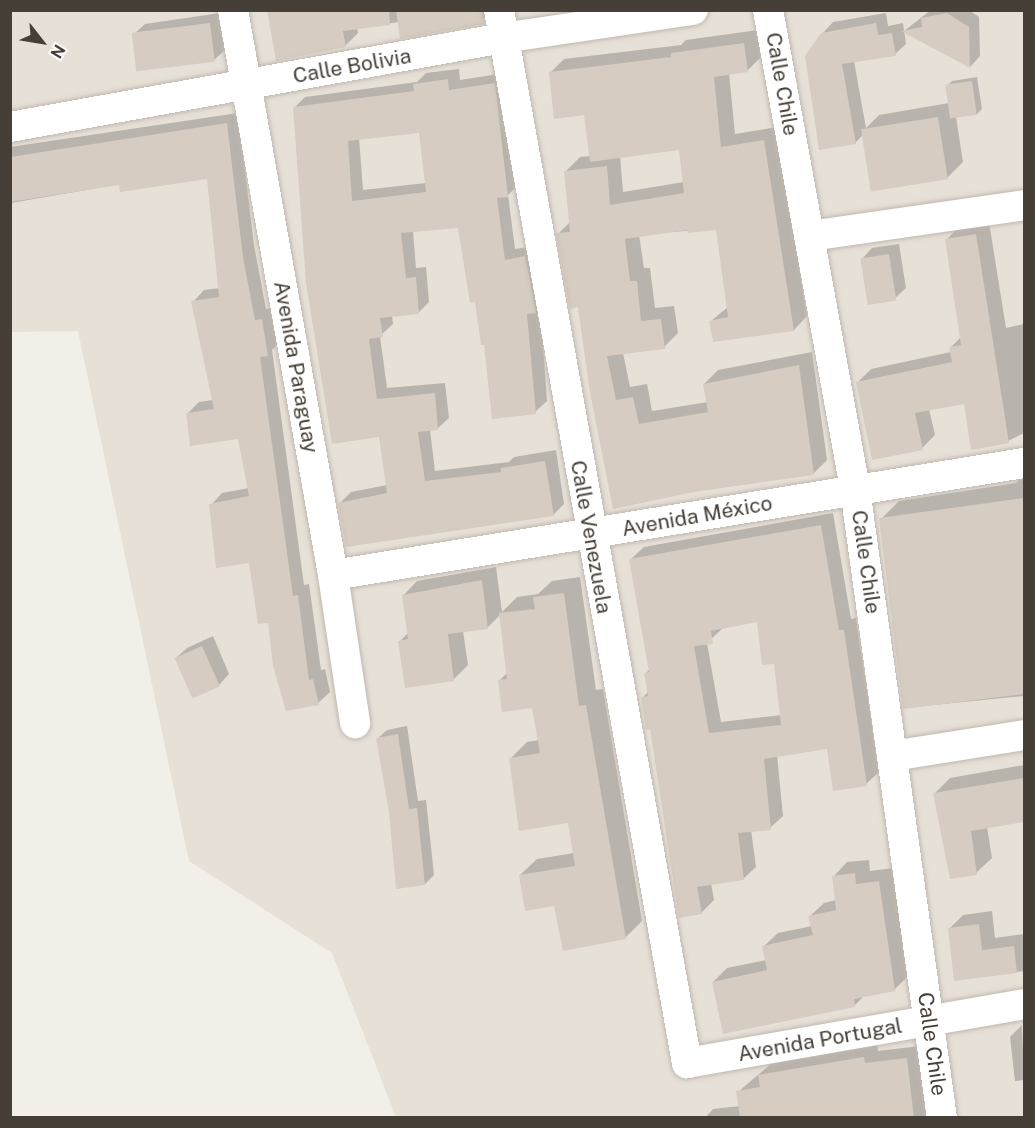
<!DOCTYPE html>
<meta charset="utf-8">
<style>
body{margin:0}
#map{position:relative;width:1035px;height:1128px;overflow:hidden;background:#f2eee8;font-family:"Public Sans",sans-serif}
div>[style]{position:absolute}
.residential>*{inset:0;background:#e6e0d7}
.shadow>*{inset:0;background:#0003}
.building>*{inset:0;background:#d6ccc1;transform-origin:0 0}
.roads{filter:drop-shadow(0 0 2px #c0b8ae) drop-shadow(0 0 2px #c0b8ae)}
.street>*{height:30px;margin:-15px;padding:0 15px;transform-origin:15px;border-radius:15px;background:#fff}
span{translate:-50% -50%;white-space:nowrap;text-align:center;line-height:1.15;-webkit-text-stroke:5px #fff;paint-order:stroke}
.street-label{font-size:21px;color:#453f37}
.frame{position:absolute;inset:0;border:12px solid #453f37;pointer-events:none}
.north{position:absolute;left:12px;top:12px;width:60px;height:60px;-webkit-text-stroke:4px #fff;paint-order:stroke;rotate:121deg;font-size:16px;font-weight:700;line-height:24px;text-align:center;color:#453f37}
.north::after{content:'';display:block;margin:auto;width:21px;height:27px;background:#453f37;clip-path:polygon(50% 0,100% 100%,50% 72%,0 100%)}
</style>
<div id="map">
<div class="residential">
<i style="clip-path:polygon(10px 11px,1024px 11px,1024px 1117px,396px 1117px,332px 953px,189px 861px,78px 331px,11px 332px)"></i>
</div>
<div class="shadow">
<i style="clip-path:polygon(268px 10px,492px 10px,479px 23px,399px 22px,357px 28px,358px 33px,345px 46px)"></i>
<i style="clip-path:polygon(931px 10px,969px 10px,979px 17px,980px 56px,970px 67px,904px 31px)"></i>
<i style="clip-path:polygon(220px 13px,225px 50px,214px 60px,134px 34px,145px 24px)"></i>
<i style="clip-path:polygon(886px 13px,888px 26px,903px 23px,906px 44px,895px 54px,854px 61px,866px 128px,879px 115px,949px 103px,947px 86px,952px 81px,977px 77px,982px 109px,977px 114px,956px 117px,963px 162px,947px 178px,864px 134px,856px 142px,821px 149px,822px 34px,833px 22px)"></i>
<i style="clip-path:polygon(evenodd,758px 30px,761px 57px,747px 71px,729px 73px,735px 134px,777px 127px,807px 316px,794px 330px,711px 321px,728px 307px,718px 228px,639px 235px,644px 268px,650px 268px,655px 308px,674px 306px,678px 333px,664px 347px,623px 353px,630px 387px,647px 384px,652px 411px,708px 402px,704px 384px,718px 370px,812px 352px,827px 460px,813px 474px,694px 491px,614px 507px,580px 306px,558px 234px,571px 221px,566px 171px,580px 157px,591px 156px,586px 114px,550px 73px,564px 59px,681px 45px,686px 40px,758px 30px,681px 148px,684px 182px,623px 192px,620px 156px,681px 148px)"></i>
<i style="clip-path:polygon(evenodd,459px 69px,460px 80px,505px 73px,519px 184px,508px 195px,515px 249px,536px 246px,547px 401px,535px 412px,485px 343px,460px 226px,413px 231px,416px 268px,426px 267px,429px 302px,418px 313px,392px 316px,393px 324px,380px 336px,387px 388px,445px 383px,449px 418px,437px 429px,430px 430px,435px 471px,509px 462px,514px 457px,556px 450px,564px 504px,553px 515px,339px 504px,351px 492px,387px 485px,380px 435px,294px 108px,305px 97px,417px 82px,426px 73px,459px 69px,420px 131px,426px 183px,363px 190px,359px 138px,420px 131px)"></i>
<i style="clip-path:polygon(238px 113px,254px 245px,266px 309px,273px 308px,279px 343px,272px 350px,304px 585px,309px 584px,321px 670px,325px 669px,330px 692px,318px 703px,269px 621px,251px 561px,211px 505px,222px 493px,249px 488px,239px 437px,187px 414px,199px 402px,213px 400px,193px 302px,204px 290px,220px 288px,208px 177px,121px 184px,11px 203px,10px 213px,10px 147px)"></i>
<i style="clip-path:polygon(989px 222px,1006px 328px,1024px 324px,1024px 433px,1008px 441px,965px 402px,929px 409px,935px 435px,922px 448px,858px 382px,871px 369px,951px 352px,950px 348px,962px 336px,947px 239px,960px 226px)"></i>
<i style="clip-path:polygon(899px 244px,906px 288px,895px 298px,862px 259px,872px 248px)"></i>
<i style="clip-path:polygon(1024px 475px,1024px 696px,904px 708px,881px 519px,899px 501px,1016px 483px)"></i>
<i style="clip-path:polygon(evenodd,833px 513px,851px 619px,856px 618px,879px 772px,866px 784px,828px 747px,777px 755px,783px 816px,770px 828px,751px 830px,756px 867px,743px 879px,711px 883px,714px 900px,701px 913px,642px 698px,649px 691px,646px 673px,650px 669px,631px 559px,644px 547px,833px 513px,759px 620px,775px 662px,782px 715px,721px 722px,707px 643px,724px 627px,759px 620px)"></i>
<i style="clip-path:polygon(496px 567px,502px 612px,517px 597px,538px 594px,552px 581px,580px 577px,596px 690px,603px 689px,642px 921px,625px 938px,555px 904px,520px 875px,537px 859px,574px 853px,569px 821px,510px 759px,527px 742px,539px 740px,533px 707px,500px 680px,508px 672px,501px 614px,488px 627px,463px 631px,468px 665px,454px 679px,399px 642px,409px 632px,403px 596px,417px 581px)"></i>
<i style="clip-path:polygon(213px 636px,229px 674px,219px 685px,176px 658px,187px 648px)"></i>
<i style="clip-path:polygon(407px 726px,418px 801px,426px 800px,434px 875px,425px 884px,391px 812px,377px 739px,387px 730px)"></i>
<i style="clip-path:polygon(1024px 765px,1024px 820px,987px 827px,992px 858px,976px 873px,935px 793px,950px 778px)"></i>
<i style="clip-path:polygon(869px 860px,870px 871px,893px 868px,908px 976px,894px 990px,864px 996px,855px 1005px,713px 982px,727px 968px,767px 960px,764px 946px,778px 933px,812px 926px,810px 916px,824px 903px,836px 900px,834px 876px,847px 862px)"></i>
<i style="clip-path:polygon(992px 911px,995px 938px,1024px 934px,1024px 971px,956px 980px,950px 928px,963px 915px)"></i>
<i style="clip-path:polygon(1022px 1025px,1024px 1080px,1015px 1081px,1010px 1037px)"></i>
<i style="clip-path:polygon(877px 1045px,878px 1051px,920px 1046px,936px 1118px,705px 1118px,713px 1109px,740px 1106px,738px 1092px,773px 1062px)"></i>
</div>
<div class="building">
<i style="clip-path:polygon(267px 10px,389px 10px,390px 25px,343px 31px,346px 47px,276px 61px)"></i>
<i style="clip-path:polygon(396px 10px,482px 10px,484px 24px,400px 39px)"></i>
<i style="clip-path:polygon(947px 13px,969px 27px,970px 68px,901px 31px,922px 27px,921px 18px)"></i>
<i style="left:210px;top:23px;width:39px;height:79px;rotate:83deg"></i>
<i style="clip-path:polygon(876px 23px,878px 35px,892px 33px,896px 56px,842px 64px,856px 144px,819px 150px,805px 56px,821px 33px)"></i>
<i style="clip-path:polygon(744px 43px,748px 72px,714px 77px,721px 147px,764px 140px,794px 331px,713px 342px,709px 321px,728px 317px,716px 230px,688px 233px,687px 230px,625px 239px,630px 281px,637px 281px,641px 321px,661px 319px,665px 349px,607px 356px,616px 400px,633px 397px,639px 424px,708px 412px,703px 384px,799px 365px,814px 475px,694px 492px,613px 509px,590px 393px,578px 307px,570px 309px,556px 233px,570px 232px,564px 171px,607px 166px,610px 205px,684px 193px,679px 150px,590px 162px,584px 115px,554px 119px,549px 72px,671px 57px,671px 53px)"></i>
<i style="clip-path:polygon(evenodd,448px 79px,449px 90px,495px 83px,508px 197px,497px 198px,505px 260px,525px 256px,536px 313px,527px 314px,536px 414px,492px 419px,484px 345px,481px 345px,475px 302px,470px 303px,458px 228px,401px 233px,406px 278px,416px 277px,419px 314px,380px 318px,383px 337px,369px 339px,377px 399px,435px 393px,438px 430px,418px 432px,425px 481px,501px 472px,501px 468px,545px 461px,554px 516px,346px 547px,338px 503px,387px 493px,379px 437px,332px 444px,306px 283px,293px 107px,414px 91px,413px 84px,448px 79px,419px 133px,426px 192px,352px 201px,348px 141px,419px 133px)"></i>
<i style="left:972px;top:81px;width:34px;height:27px;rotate:82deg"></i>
<i style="left:938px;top:117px;width:63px;height:78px;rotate:81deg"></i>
<i style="clip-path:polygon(227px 123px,243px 257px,255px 320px,262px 319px,268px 356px,260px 357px,293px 596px,298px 595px,309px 680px,313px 679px,319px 705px,286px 711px,273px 666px,268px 623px,258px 624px,249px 563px,216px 568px,209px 504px,249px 496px,238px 439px,190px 446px,186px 413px,214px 409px,191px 301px,219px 297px,207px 179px,120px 192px,119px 185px,10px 202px,10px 157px)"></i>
<i style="clip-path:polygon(976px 234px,1009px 443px,971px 450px,964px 404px,915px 413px,923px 450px,872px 460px,856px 382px,952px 362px,949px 347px,961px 345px,945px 239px)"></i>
<i style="left:889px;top:254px;width:47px;height:29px;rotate:81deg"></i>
<i style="clip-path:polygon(1024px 498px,1024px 694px,903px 709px,879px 518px)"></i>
<i style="clip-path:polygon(evenodd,821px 525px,839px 630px,844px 630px,867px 786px,833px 791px,827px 749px,764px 759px,771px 830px,738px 833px,744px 880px,697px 887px,702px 914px,679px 918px,650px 729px,646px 730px,641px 697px,648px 696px,644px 673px,649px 672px,629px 559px,821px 525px,757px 622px,762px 665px,774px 664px,781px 725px,709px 733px,694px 646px,713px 644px,711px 631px,757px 622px)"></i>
<i style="clip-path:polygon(482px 580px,488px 629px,448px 634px,454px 681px,405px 688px,398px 641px,408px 639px,402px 595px)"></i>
<i style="clip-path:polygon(564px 593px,579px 706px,586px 705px,626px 939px,563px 951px,554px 906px,525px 911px,519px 875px,575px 866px,568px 823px,519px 831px,509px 758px,540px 753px,532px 708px,502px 712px,498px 680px,507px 679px,499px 613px,535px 609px,533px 597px)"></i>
<i style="left:202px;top:646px;width:44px;height:30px;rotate:66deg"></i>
<i style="clip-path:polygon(398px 734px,409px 809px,417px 808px,425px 885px,396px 889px,389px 812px,376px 738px)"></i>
<i style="clip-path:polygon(1024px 778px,1024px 822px,971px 831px,977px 875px,950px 879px,933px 793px)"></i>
<i style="clip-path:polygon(855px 873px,856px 884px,879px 881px,895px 991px,854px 999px,855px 1007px,723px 1034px,712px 982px,767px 970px,762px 946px,813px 935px,808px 916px,836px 910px,832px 876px)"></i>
<i style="clip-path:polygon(979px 924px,982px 950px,1014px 946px,1017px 973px,954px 981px,948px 928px)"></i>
<i style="clip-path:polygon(864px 1057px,865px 1063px,907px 1058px,914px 1118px,740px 1118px,736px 1091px,760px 1087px,758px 1075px)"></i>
</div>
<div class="roads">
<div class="street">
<i style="left:233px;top:10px;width:574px;rotate:79.96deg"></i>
<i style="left:333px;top:575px;width:150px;rotate:81.5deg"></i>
<i style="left:499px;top:10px;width:1070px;rotate:79.88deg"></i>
<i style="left:687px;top:1063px;width:342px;rotate:-9.9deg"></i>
<i style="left:768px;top:10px;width:487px;rotate:79.7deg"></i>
<i style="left:855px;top:489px;width:635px;rotate:82.13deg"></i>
<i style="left:10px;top:127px;width:501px;rotate:-10.23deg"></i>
<i style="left:503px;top:38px;width:192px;rotate:-8.4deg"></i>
<i style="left:810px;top:236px;width:216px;rotate:-8.2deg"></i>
<i style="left:333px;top:575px;width:700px;rotate:-9.21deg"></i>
<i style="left:892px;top:756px;width:134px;rotate:-9deg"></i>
</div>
</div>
<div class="street-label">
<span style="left:352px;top:66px;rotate:-10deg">Calle Bolivia</span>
<span style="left:782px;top:84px;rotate:80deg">Calle Chile</span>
<span style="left:296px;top:367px;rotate:80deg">Avenida Paraguay</span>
<span style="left:697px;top:516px;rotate:-10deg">Avenida México</span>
<span style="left:591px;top:537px;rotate:80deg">Calle Venezuela</span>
<span style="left:866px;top:562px;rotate:82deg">Calle Chile</span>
<span style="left:820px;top:1040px;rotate:-10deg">Avenida Portugal</span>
<span style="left:932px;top:1044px;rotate:82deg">Calle Chile</span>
</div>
<div class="frame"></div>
<div class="north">N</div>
</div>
